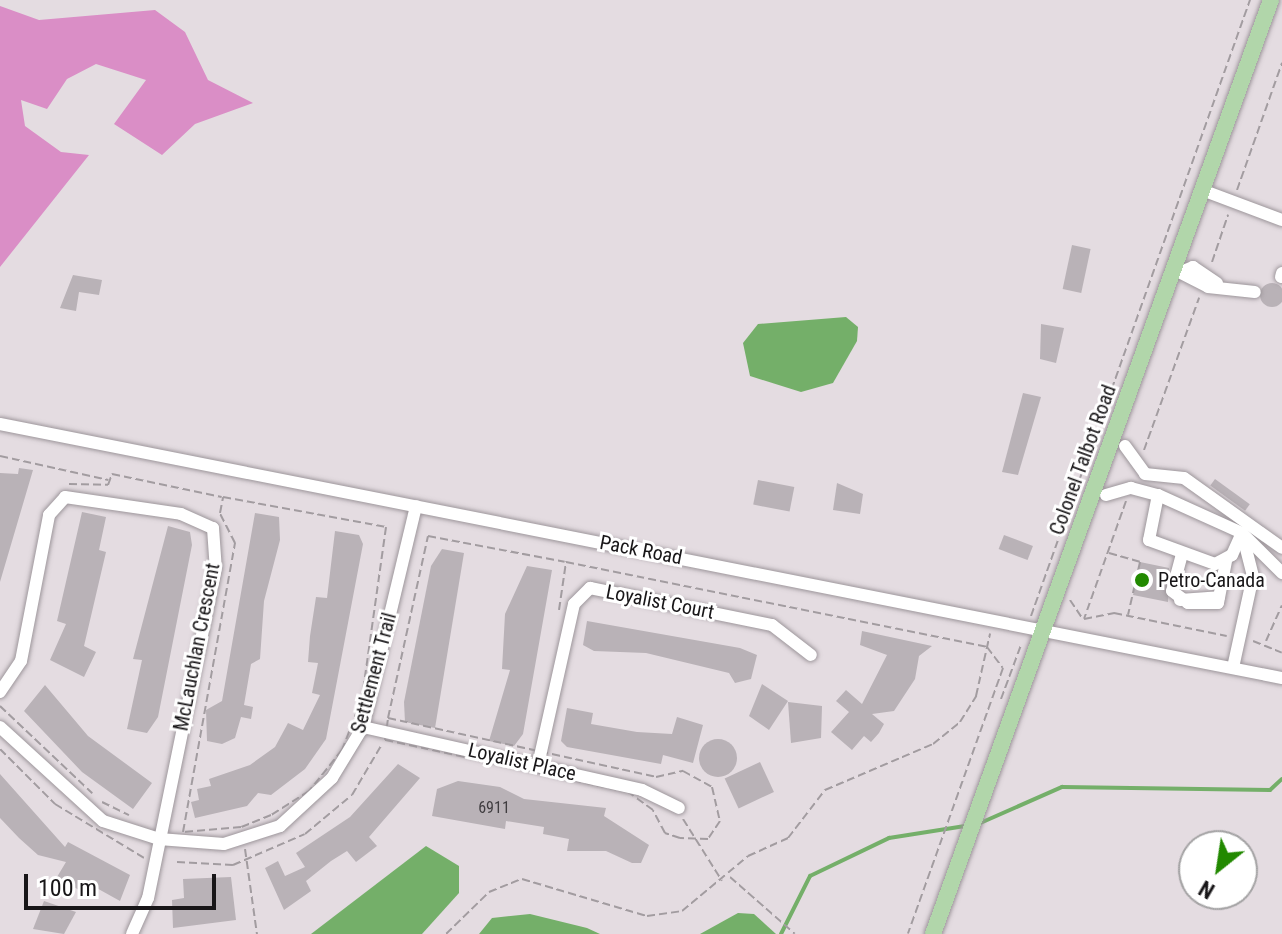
<!DOCTYPE html>
<style>
body{margin:0}
#map{position:relative;width:1282px;height:934px;overflow:hidden;background:#e4dce1;font-family:"Roboto Condensed",sans-serif}
div>[style]{position:absolute}
.forest>*{inset:0;background:#da8ec6}
.water>*{inset:0;background:#74af69}
.stream>*{height:4px;margin:-2px;padding:0 2px;transform-origin:2px;border-radius:2px;background:#74af69}
.building>*{inset:0;background:#b9b2b7;transform-origin:0 0}
.round{border-radius:50%}
.path>*{height:2px;margin-top:-1px;transform-origin:0;background:repeating-linear-gradient(90deg,#a29ca0 0 8px,transparent 0 12px)}
.roads{filter:drop-shadow(0 0 2px #9d969b) drop-shadow(0 0 2px #9d969b)}
.minor>*{height:12px;margin:-6px;padding:0 6px;transform-origin:6px;border-radius:6px;background:#fff}
.major>*{height:16px;margin:-8px;padding:0 8px;transform-origin:8px;border-radius:8px;background:#b1d6aa}
.dots>*{width:22px;height:22px;translate:-50% -50%;box-sizing:border-box;border:4px solid #fff;border-radius:50%}
span{translate:-50% -50%;white-space:nowrap;text-align:center;line-height:1.15;-webkit-text-stroke:6px #fff;paint-order:stroke}
.number-label{font-size:16px;color:#403d40}
.number-label span{-webkit-text-stroke-width:0}
.street-label{font-size:20px;color:#181618}
.poi-label{font-size:20px;color:#181618}
.left{translate:0 -50%;text-align:left}
.north{position:absolute;left:1178px;top:830px;width:80px;height:80px;box-sizing:border-box;background:#fff;border:2px solid #a3a2a3;border-radius:50%;rotate:210deg;font-size:22px;font-weight:700;line-height:32px;text-align:center;color:#181618}
.north::after{content:'';display:block;margin:auto;width:28px;height:36px;background:#228900;clip-path:polygon(50% 0,100% 100%,50% 72%,0 100%)}
.scale{position:absolute;left:24px;top:874px;width:192px;height:36px;box-sizing:border-box;border:4px solid #181618;border-top:0;padding-left:10px;font-size:24px;line-height:28px;white-space:nowrap;color:#181618;-webkit-text-stroke:6px #fff;paint-order:stroke}
</style>
<div id="map">
<div class="forest">
<i style="clip-path:polygon(0 6px,39px 20px,155px 10px,185px 32px,208px 80px,253px 103px,195px 124px,162px 155px,114px 124px,146px 80px,96px 64px,67px 79px,47px 109px,21px 100px,25px 126px,61px 152px,89px 155px,0 267px)"></i>
</div>
<div class="water">
<i style="clip-path:polygon(846px 317px,858px 327px,857px 341px,833px 383px,801px 392px,750px 376px,743px 343px,758px 324px)"></i>
<i style="clip-path:polygon(426px 846px,459px 866px,459px 893px,422px 934px,311px 934px)"></i>
<i style="clip-path:polygon(738px 913px,754px 914px,776px 934px,700px 934px)"></i>
<i style="clip-path:polygon(530px 914px,587px 928px,600px 934px,479px 934px,492px 918px)"></i>
</div>
<div class="stream">
<i style="left:978px;top:824px;width:92px;rotate:-23.8deg"></i>
<i style="left:1062px;top:787px;width:208px;rotate:0.8deg"></i>
<i style="left:1270px;top:790px;width:16px;rotate:-43deg"></i>
<i style="left:781px;top:934px;width:65px;rotate:-63.4deg"></i>
<i style="left:810px;top:876px;width:88px;rotate:-25.7deg"></i>
<i style="left:889px;top:838px;width:77px;rotate:-9deg"></i>
</div>
<div class="building">
<i style="left:1072px;top:245px;width:19px;height:45px;rotate:12deg"></i>
<i style="clip-path:polygon(73px 275px,102px 280px,99px 295px,79px 292px,76px 311px,60px 308px)"></i>
<i class="round" style="left:1260px;top:283px;width:24px;height:24px"></i>
<i style="clip-path:polygon(1041px 324px,1064px 328px,1056px 363px,1040px 359px)"></i>
<i style="clip-path:polygon(1023px 393px,1041px 397px,1018px 475px,1002px 472px)"></i>
<i style="clip-path:polygon(19px 468px,33px 470px,0 582px,0 473px,18px 474px)"></i>
<i style="left:1215px;top:479px;width:43px;height:8px;rotate:36deg"></i>
<i style="left:758px;top:480px;width:37px;height:25px;rotate:11deg"></i>
<i style="clip-path:polygon(837px 483px,863px 494px,860px 514px,833px 510px)"></i>
<i style="clip-path:polygon(82px 512px,106px 517px,99px 550px,106px 552px,84px 646px,96px 652px,84px 677px,50px 660px,66px 624px,57px 621px)"></i>
<i style="clip-path:polygon(255px 513px,279px 517px,280px 540px,264px 601px,260px 659px,251px 664px,244px 705px,253px 707px,251px 719px,241px 717px,235px 738px,222px 744px,207px 741px,206px 710px,222px 701px)"></i>
<i style="clip-path:polygon(168px 526px,190px 532px,192px 545px,158px 717px,147px 733px,127px 729px,142px 660px,133px 659px)"></i>
<i style="clip-path:polygon(335px 531px,359px 535px,363px 544px,326px 739px,305px 769px,271px 795px,258px 793px,247px 806px,195px 818px,191px 802px,199px 800px,197px 789px,211px 786px,209px 779px,250px 765px,275px 747px,288px 723px,303px 730px,320px 695px,312px 693px,318px 663px,308px 662px,310px 636px,316px 597px,327px 598px)"></i>
<i style="left:1004px;top:535px;width:31px;height:15px;rotate:21deg"></i>
<i style="clip-path:polygon(442px 549px,464px 553px,435px 728px,405px 722px,404px 702px,431px 566px)"></i>
<i style="clip-path:polygon(1140px 562px,1169px 568px,1168px 602px,1133px 595px)"></i>
<i style="clip-path:polygon(527px 566px,552px 570px,523px 734px,514px 746px,489px 741px,510px 670px,502px 669px,505px 614px)"></i>
<i style="clip-path:polygon(587px 621px,740px 648px,757px 655px,751px 679px,735px 683px,729px 673px,646px 653px,594px 651px,583px 645px)"></i>
<i style="clip-path:polygon(862px 631px,932px 646px,919px 656px,915px 679px,894px 711px,872px 714px,884px 724px,879px 733px,871px 742px,864px 736px,852px 750px,831px 732px,849px 712px,836px 701px,846px 690px,862px 704px,887px 655px,860px 645px)"></i>
<i style="clip-path:polygon(762px 684px,788px 701px,769px 730px,749px 716px)"></i>
<i style="clip-path:polygon(45px 685px,88px 736px,152px 783px,133px 809px,82px 772px,24px 711px)"></i>
<i style="clip-path:polygon(788px 702px,822px 706px,821px 738px,791px 743px)"></i>
<i style="clip-path:polygon(567px 708px,593px 713px,591px 724px,637px 732px,672px 734px,677px 717px,703px 725px,693px 763px,663px 755px,661px 764px,567px 747px,561px 741px)"></i>
<i class="round" style="left:699px;top:739px;width:38px;height:38px"></i>
<i style="left:760px;top:762px;width:33px;height:39px;rotate:65deg"></i>
<i style="clip-path:polygon(398px 764px,420px 778px,369px 837px,377px 846px,356px 862px,347px 851px,331px 861px,306px 881px,311px 891px,284px 910px,265px 868px,278px 861px,285px 876px,305px 867px,296px 853px,350px 817px)"></i>
<i style="clip-path:polygon(0 774px,65px 847px,68px 842px,130px 875px,120px 901px,84px 881px,79px 890px,57px 877px,66px 862px,38px 855px,19px 838px,0 818px)"></i>
<i style="clip-path:polygon(458px 781px,500px 787px,524px 799px,606px 808px,604px 816px,649px 845px,641px 863px,632px 863px,606px 851px,567px 851px,569px 839px,543px 834px,544px 827px,506px 821px,505px 829px,432px 816px,437px 789px)"></i>
<i style="clip-path:polygon(231px 877px,236px 920px,173px 928px,172px 900px,184px 898px,183px 879px)"></i>
<i style="clip-path:polygon(44px 901px,76px 912px,64px 934px,33px 929px)"></i>
</div>
<div class="path">
<i style="left:1237px;top:190px;width:135px;rotate:-70.5deg"></i>
<i style="left:1212px;top:262px;width:50px;rotate:-71.2deg"></i>
<i style="left:1144px;top:450px;width:162px;rotate:-70.1deg"></i>
<i style="left:0;top:456px;width:111px;rotate:12.5deg"></i>
<i style="left:69px;top:484px;width:39px;rotate:1deg"></i>
<i style="left:108px;top:485px;width:12px;rotate:-70deg"></i>
<i style="left:112px;top:474px;width:112px;rotate:11.8deg"></i>
<i style="left:223px;top:497px;width:166px;rotate:10.4deg"></i>
<i style="left:386px;top:527px;width:173px;rotate:98deg"></i>
<i style="left:362px;top:698px;width:56px;rotate:111deg"></i>
<i style="left:342px;top:750px;width:53px;rotate:128.8deg"></i>
<i style="left:309px;top:791px;width:45px;rotate:147.7deg"></i>
<i style="left:271px;top:815px;width:32px;rotate:158deg"></i>
<i style="left:241px;top:827px;width:58px;rotate:175.1deg"></i>
<i style="left:183px;top:832px;width:294px;rotate:-79.8deg"></i>
<i style="left:235px;top:543px;width:34px;rotate:-117deg"></i>
<i style="left:220px;top:513px;width:16px;rotate:-79deg"></i>
<i style="left:1126px;top:501px;width:125px;rotate:109.6deg"></i>
<i style="left:1084px;top:619px;width:31px;rotate:-11deg"></i>
<i style="left:1114px;top:613px;width:115px;rotate:11.5deg"></i>
<i style="left:1109px;top:553px;width:32px;rotate:16deg"></i>
<i style="left:1140px;top:562px;width:54px;rotate:102.8deg"></i>
<i style="left:1070px;top:600px;width:23px;rotate:56deg"></i>
<i style="left:559px;top:610px;width:49px;rotate:-81.7deg"></i>
<i style="left:566px;top:562px;width:429px;rotate:11.4deg"></i>
<i style="left:987px;top:647px;width:26px;rotate:53deg"></i>
<i style="left:1003px;top:668px;width:282px;rotate:109.7deg"></i>
<i style="left:1031px;top:616px;width:654px;rotate:-70.43deg"></i>
<i style="left:1253px;top:641px;width:31px;rotate:22deg"></i>
<i style="left:1266px;top:641px;width:39px;rotate:-66deg"></i>
<i style="left:1001px;top:699px;width:58px;rotate:-69.7deg"></i>
<i style="left:0;top:706px;width:127px;rotate:43.4deg"></i>
<i style="left:388px;top:718px;width:274px;rotate:12.4deg"></i>
<i style="left:656px;top:777px;width:28px;rotate:-13deg"></i>
<i style="left:683px;top:771px;width:33px;rotate:29deg"></i>
<i style="left:712px;top:787px;width:35px;rotate:77deg"></i>
<i style="left:720px;top:821px;width:22px;rotate:124deg"></i>
<i style="left:708px;top:839px;width:28px;rotate:-178deg"></i>
<i style="left:680px;top:838px;width:16px;rotate:-162deg"></i>
<i style="left:665px;top:833px;width:26px;rotate:-118deg"></i>
<i style="left:653px;top:810px;width:31px;rotate:-144deg"></i>
<i style="left:628px;top:792px;width:249px;rotate:-167.9deg"></i>
<i style="left:385px;top:740px;width:22px;rotate:-82deg"></i>
<i style="left:388px;top:718px;width:186px;rotate:-77.6deg"></i>
<i style="left:428px;top:536px;width:139px;rotate:10.7deg"></i>
<i style="left:0;top:749px;width:78px;rotate:45deg"></i>
<i style="left:55px;top:804px;width:104px;rotate:31.2deg"></i>
<i style="left:102px;top:802px;width:30px;rotate:26deg"></i>
<i style="left:683px;top:819px;width:73px;rotate:57.8deg"></i>
<i style="left:245px;top:849px;width:86px;rotate:82deg"></i>
<i style="left:177px;top:862px;width:56px;rotate:3.1deg"></i>
<i style="left:233px;top:865px;width:78px;rotate:-23.3deg"></i>
<i style="left:305px;top:834px;width:61px;rotate:-39.7deg"></i>
<i style="left:352px;top:795px;width:59px;rotate:-59.5deg"></i>
<i style="left:730px;top:877px;width:86px;rotate:41.2deg"></i>
<i style="left:446px;top:934px;width:60px;rotate:-44.3deg"></i>
<i style="left:489px;top:892px;width:35px;rotate:-22deg"></i>
<i style="left:522px;top:879px;width:130px;rotate:16.5deg"></i>
<i style="left:647px;top:916px;width:35px;rotate:-8deg"></i>
<i style="left:682px;top:911px;width:86px;rotate:-39.8deg"></i>
<i style="left:748px;top:856px;width:44px;rotate:-24.2deg"></i>
<i style="left:788px;top:838px;width:61px;rotate:-52.4deg"></i>
<i style="left:825px;top:790px;width:117px;rotate:-23.1deg"></i>
<i style="left:933px;top:744px;width:35px;rotate:-39deg"></i>
<i style="left:960px;top:722px;width:31px;rotate:-58deg"></i>
<i style="left:976px;top:696px;width:64px;rotate:-77.3deg"></i>
</div>
<div class="roads">
<div class="minor">
<i style="left:1202px;top:190px;width:85px;rotate:20.6deg"></i>
<i style="left:1173px;top:269px;width:39px;rotate:27deg"></i>
<i style="left:1208px;top:287px;width:47px;rotate:6.1deg"></i>
<i style="left:1181px;top:272px;width:13px;rotate:-23deg"></i>
<i style="left:1193px;top:267px;width:29px;rotate:34deg"></i>
<i style="left:1281px;top:277px;width:4px;rotate:-76deg"></i>
<i style="left:0;top:424px;width:1307px;rotate:11.21deg"></i>
<i style="left:1125px;top:446px;width:34px;rotate:54deg"></i>
<i style="left:1145px;top:474px;width:39px;rotate:6deg"></i>
<i style="left:1184px;top:478px;width:120px;rotate:35.5deg"></i>
<i style="left:1106px;top:495px;width:26px;rotate:-16deg"></i>
<i style="left:1131px;top:488px;width:28px;rotate:15deg"></i>
<i style="left:1158px;top:495px;width:46px;rotate:101.3deg"></i>
<i style="left:1149px;top:540px;width:70px;rotate:20deg"></i>
<i style="left:1215px;top:564px;width:19px;rotate:-28deg"></i>
<i style="left:1232px;top:555px;width:24px;rotate:-66deg"></i>
<i style="left:1242px;top:533px;width:44px;rotate:75.7deg"></i>
<i style="left:1253px;top:576px;width:94px;rotate:102.3deg"></i>
<i style="left:1158px;top:495px;width:92px;rotate:24.3deg"></i>
<i style="left:1242px;top:533px;width:57px;rotate:45deg"></i>
<i style="left:1182px;top:554px;width:38px;rotate:105deg"></i>
<i style="left:1172px;top:591px;width:20px;rotate:37deg"></i>
<i style="left:1188px;top:603px;width:30px"></i>
<i style="left:1218px;top:603px;width:43px;rotate:-79.2deg"></i>
<i style="left:1180px;top:600px;width:39px;rotate:-4deg"></i>
<i style="left:0;top:692px;width:37px;rotate:-56deg"></i>
<i style="left:21px;top:661px;width:149px;rotate:-79.1deg"></i>
<i style="left:49px;top:515px;width:24px;rotate:-48deg"></i>
<i style="left:65px;top:497px;width:117px;rotate:8.3deg"></i>
<i style="left:181px;top:514px;width:35px;rotate:24deg"></i>
<i style="left:213px;top:528px;width:39px;rotate:86deg"></i>
<i style="left:216px;top:567px;width:338px;rotate:101.6deg"></i>
<i style="left:148px;top:898px;width:39px;rotate:114deg"></i>
<i style="left:0;top:727px;width:139px;rotate:42.4deg"></i>
<i style="left:103px;top:821px;width:59px;rotate:17.8deg"></i>
<i style="left:159px;top:839px;width:65px;rotate:4.4deg"></i>
<i style="left:224px;top:844px;width:59px;rotate:-17.8deg"></i>
<i style="left:280px;top:826px;width:71px;rotate:-42.7deg"></i>
<i style="left:332px;top:778px;width:60px;rotate:-58.7deg"></i>
<i style="left:363px;top:727px;width:227px;rotate:-76.5deg"></i>
<i style="left:363px;top:727px;width:286px;rotate:12.7deg"></i>
<i style="left:642px;top:790px;width:41px;rotate:25.9deg"></i>
<i style="left:538px;top:765px;width:165px;rotate:-77.4deg"></i>
<i style="left:574px;top:604px;width:23px;rotate:-45deg"></i>
<i style="left:590px;top:588px;width:186px;rotate:11.5deg"></i>
<i style="left:772px;top:625px;width:49px;rotate:37.6deg"></i>
</div>
<div class="major">
<i style="left:933px;top:934px;width:993px;rotate:-70.11deg"></i>
</div>
</div>
<div class="dots">
<i style="left:1142px;top:580px;background:#228900"></i>
</div>
<div class="number-label">
<span style="left:494px;top:808px">6911</span>
</div>
<div class="street-label">
<span style="left:1083px;top:460px;rotate:-70deg">Colonel Talbot Road</span>
<span style="left:641px;top:550px;rotate:11deg">Pack Road</span>
<span style="left:660px;top:602px;rotate:11deg">Loyalist Court</span>
<span style="left:197px;top:647px;rotate:-79deg">McLauchlan Crescent</span>
<span style="left:374px;top:673px;rotate:-75deg">Settlement Trail</span>
<span style="left:522px;top:762px;rotate:13deg">Loyalist Place</span>
</div>
<div class="poi-label">
<span class="left" style="left:1158px;top:580px">Petro-Canada</span>
</div>
<div class="north">N</div>
<div class="scale">100 m</div>
</div>
